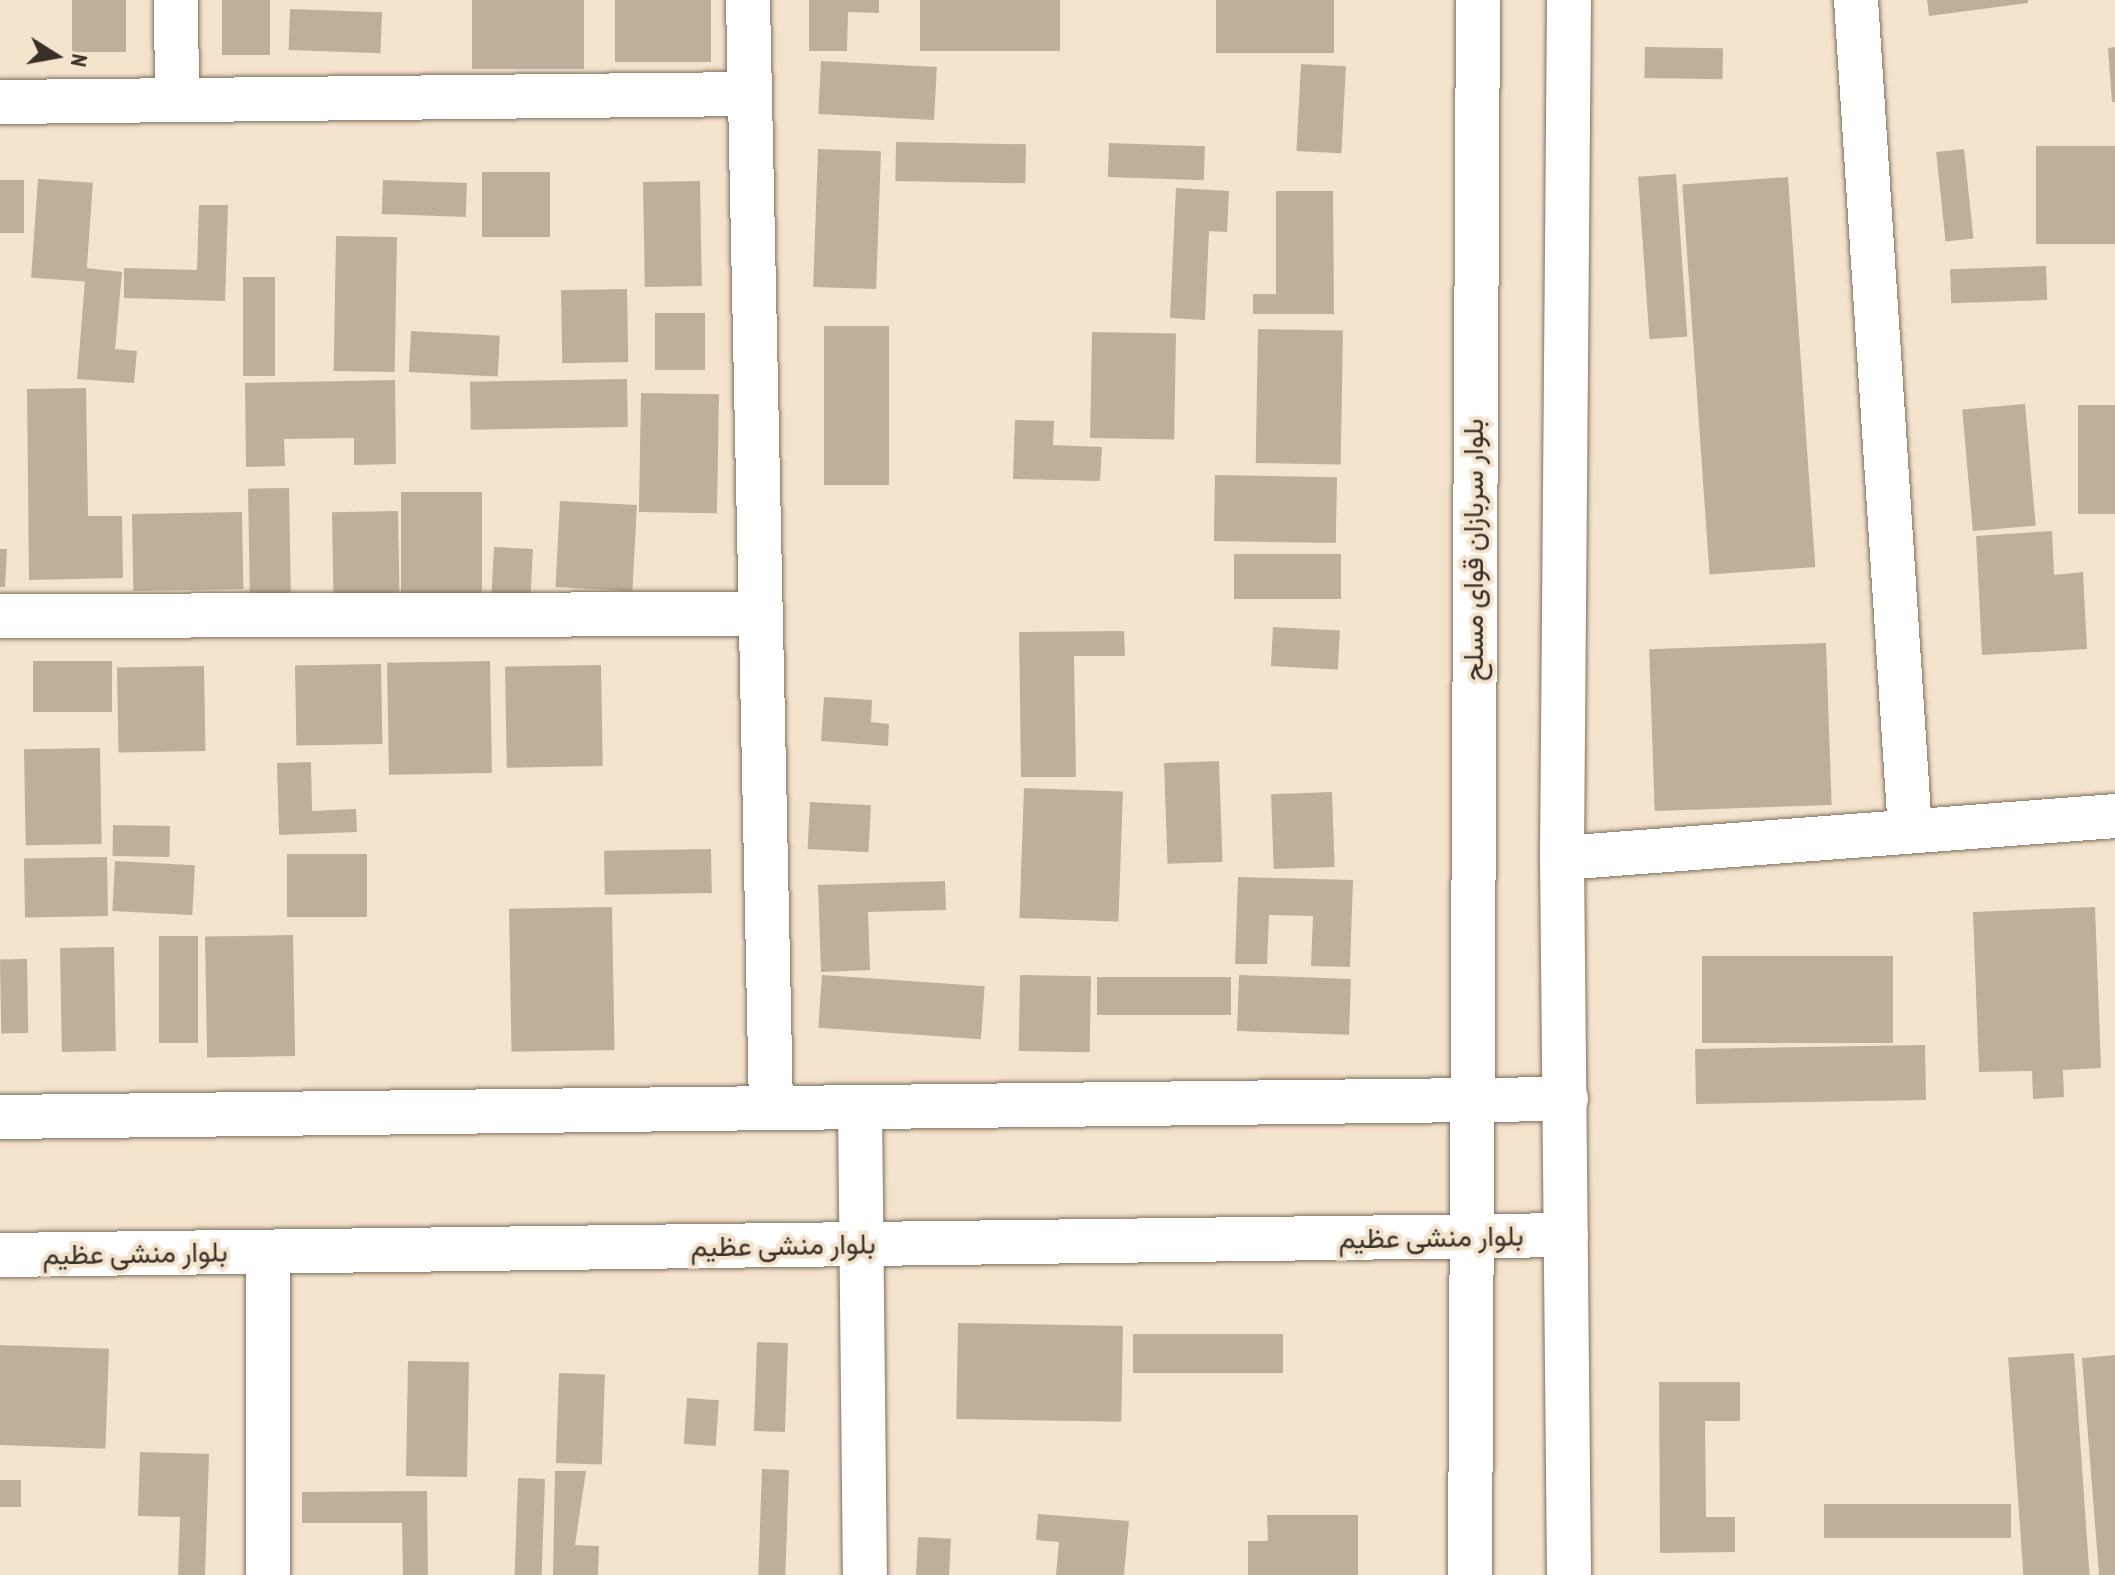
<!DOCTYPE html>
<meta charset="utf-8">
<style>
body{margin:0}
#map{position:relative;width:2115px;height:1575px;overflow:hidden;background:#f4e3cd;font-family:"PT Sans Narrow",Vazirmatn,sans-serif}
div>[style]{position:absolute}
.building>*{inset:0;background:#bfaf9a;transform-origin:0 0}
.roads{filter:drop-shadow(0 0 2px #7e6f5c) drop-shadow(0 0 2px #7e6f5c)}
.street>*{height:44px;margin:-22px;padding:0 22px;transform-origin:22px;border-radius:22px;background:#fff}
.secondary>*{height:44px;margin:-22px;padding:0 22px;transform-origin:22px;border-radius:22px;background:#fff}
span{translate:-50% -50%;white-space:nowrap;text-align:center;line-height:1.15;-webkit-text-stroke:8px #f4e3cd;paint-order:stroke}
.street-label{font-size:28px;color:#363027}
.north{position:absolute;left:16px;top:16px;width:80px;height:80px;-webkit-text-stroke:6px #f4e3cd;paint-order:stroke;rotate:101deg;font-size:22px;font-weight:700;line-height:32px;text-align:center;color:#363027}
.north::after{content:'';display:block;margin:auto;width:28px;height:36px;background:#363027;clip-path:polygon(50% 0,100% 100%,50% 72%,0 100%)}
</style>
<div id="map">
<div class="building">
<i style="left:72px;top:0;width:54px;height:52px"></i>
<i style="left:222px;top:0;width:48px;height:55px"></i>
<i style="left:472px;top:0;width:112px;height:69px"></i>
<i style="left:615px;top:0;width:96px;height:62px"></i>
<i style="clip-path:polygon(809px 0,879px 0,879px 13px,848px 12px,847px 51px,809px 51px)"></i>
<i style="left:920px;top:0;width:140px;height:51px"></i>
<i style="left:1216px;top:0;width:118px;height:53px"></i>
<i style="clip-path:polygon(1927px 0,2028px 0,2028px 3px,1929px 16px)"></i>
<i style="left:290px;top:9px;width:92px;height:41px;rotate:2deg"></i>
<i style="left:1645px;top:47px;width:78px;height:31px;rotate:1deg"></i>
<i style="clip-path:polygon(2115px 47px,2115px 102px,2112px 102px,2108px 48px)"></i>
<i style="left:821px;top:61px;width:116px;height:53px;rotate:3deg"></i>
<i style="left:1301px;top:64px;width:45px;height:87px;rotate:3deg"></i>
<i style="left:896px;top:142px;width:130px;height:39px;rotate:1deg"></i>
<i style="left:1109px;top:143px;width:96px;height:34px;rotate:2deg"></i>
<i style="left:2115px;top:146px;width:98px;height:79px;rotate:90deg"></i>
<i style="left:818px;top:149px;width:63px;height:138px;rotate:2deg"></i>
<i style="left:1964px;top:149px;width:90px;height:28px;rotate:84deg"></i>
<i style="left:550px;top:172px;width:65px;height:68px;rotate:90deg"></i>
<i style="left:1676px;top:174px;width:163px;height:38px;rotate:86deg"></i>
<i style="left:1788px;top:177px;width:391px;height:106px;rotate:86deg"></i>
<i style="left:38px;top:179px;width:55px;height:99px;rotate:4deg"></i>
<i style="left:0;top:180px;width:24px;height:53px"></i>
<i style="left:383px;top:180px;width:84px;height:34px;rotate:2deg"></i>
<i style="left:700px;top:181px;width:105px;height:57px;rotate:89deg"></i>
<i style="clip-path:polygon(1176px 188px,1229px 191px,1227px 232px,1209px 231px,1205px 320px,1170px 318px)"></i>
<i style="clip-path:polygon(1276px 191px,1333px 191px,1334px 314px,1253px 314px,1253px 294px,1276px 294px)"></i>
<i style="clip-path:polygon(199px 205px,228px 205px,225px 301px,124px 298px,124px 268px,197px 270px)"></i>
<i style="left:336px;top:236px;width:61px;height:135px;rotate:1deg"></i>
<i style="left:2046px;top:266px;width:34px;height:96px;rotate:88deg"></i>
<i style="clip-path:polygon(86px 268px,122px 272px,115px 349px,137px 351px,134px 383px,77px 379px)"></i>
<i style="left:243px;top:277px;width:32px;height:99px"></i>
<i style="left:627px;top:289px;width:73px;height:66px;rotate:89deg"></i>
<i style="left:705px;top:313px;width:57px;height:50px;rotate:90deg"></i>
<i style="left:889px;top:326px;width:159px;height:65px;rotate:90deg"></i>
<i style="left:1258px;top:329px;width:85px;height:134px;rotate:1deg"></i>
<i style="left:411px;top:331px;width:89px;height:41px;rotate:3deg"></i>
<i style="left:1092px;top:332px;width:84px;height:106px;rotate:1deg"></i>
<i style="left:627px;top:379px;width:48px;height:157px;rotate:89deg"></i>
<i style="clip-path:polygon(395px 380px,396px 464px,354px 465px,354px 438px,284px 439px,285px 466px,246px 467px,245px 383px)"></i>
<i style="clip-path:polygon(86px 388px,88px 516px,122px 516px,123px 578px,29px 580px,27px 389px)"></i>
<i style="left:641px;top:393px;width:78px;height:119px;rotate:1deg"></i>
<i style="left:2025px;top:404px;width:122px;height:63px;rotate:85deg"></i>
<i style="left:2078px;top:405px;width:37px;height:109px"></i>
<i style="clip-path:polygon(1015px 420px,1054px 421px,1053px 445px,1102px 447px,1100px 481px,1013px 479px)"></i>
<i style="left:1215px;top:475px;width:122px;height:66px;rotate:1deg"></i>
<i style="left:289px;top:488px;width:107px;height:41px;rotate:89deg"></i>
<i style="left:401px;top:492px;width:81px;height:112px"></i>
<i style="left:560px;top:501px;width:77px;height:86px;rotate:3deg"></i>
<i style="left:398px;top:511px;width:85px;height:66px;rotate:89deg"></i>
<i style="left:242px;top:512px;width:77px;height:110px;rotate:89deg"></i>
<i style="clip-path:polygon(2052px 531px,2054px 575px,2083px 572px,2087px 649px,1982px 655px,1976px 536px)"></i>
<i style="left:494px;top:547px;width:39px;height:59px;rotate:3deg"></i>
<i style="clip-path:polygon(0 549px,7px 549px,5px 587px,0 587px)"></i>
<i style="left:1234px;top:554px;width:107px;height:45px"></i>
<i style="left:1273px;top:627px;width:67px;height:39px;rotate:3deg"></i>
<i style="clip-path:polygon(1124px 631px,1125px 656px,1074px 656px,1076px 777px,1021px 777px,1019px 632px)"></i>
<i style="left:1826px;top:643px;width:162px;height:177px;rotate:88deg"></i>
<i style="left:33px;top:661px;width:79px;height:51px"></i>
<i style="left:490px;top:661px;width:112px;height:103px;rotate:89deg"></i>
<i style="left:381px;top:664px;width:80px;height:86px;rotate:89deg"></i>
<i style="left:601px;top:665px;width:101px;height:96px;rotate:89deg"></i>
<i style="left:204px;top:666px;width:85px;height:87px;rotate:89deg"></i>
<i style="clip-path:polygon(824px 697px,872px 700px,871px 722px,889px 724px,888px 746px,821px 741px)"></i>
<i style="left:100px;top:748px;width:96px;height:76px;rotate:89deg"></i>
<i style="left:1219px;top:761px;width:101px;height:55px;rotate:88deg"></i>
<i style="clip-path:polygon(311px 762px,312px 811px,356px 809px,357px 832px,279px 835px,277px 763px)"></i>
<i style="left:1024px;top:788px;width:99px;height:130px;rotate:2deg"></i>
<i style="left:1332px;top:792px;width:75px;height:61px;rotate:88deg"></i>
<i style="left:810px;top:802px;width:61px;height:47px;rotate:3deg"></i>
<i style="left:113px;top:825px;width:57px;height:31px;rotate:1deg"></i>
<i style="left:711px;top:849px;width:44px;height:107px;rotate:89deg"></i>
<i style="left:367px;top:854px;width:63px;height:80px;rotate:90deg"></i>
<i style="left:107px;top:857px;width:59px;height:83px;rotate:89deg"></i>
<i style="left:115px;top:861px;width:80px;height:50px;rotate:3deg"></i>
<i style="clip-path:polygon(1238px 877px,1353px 880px,1350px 967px,1311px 966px,1313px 916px,1269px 915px,1267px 964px,1235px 964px)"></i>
<i style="clip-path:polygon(945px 881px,946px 910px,868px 912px,870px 970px,821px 972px,818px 885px)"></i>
<i style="left:612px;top:907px;width:143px;height:103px;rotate:89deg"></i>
<i style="clip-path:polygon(2095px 907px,2101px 1068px,2063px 1070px,2064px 1097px,2033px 1099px,2032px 1071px,1979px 1072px,1973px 912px)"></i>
<i style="left:293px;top:935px;width:121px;height:88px;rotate:89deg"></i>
<i style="left:159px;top:936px;width:39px;height:107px"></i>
<i style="left:114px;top:947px;width:104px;height:54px;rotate:89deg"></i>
<i style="left:1702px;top:956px;width:191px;height:87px"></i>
<i style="left:27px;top:959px;width:74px;height:27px;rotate:89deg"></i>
<i style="left:822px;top:975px;width:163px;height:53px;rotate:4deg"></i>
<i style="left:1020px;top:975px;width:71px;height:76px;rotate:1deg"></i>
<i style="left:1239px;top:975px;width:112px;height:56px;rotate:2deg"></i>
<i style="left:1231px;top:977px;width:38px;height:134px;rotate:90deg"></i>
<i style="left:1925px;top:1045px;width:55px;height:230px;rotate:89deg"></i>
<i style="left:958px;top:1323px;width:165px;height:96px;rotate:1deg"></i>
<i style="left:1133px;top:1334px;width:150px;height:39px"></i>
<i style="left:757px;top:1342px;width:31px;height:89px;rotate:2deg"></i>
<i style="left:0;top:1345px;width:109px;height:100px;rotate:2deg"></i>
<i style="left:2074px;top:1353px;width:223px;height:66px;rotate:86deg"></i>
<i style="clip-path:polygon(2115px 1355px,2115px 1575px,2099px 1575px,2082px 1358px)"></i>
<i style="left:408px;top:1361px;width:61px;height:115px;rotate:1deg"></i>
<i style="left:559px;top:1373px;width:46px;height:90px;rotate:2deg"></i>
<i style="clip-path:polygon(1659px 1382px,1740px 1382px,1740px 1421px,1705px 1421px,1706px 1517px,1735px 1517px,1735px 1552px,1660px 1553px)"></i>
<i style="left:687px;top:1398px;width:32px;height:46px;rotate:4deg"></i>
<i style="clip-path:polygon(140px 1452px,209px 1454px,205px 1575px,178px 1575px,180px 1517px,138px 1516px)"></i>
<i style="left:762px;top:1469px;width:27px;height:106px;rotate:2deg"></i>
<i style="clip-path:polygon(555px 1471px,586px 1471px,575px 1545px,599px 1546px,598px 1575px,553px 1575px)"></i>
<i style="left:518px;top:1478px;width:27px;height:97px;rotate:2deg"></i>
<i style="left:0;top:1480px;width:21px;height:27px"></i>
<i style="clip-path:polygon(427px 1491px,428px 1575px,403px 1575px,402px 1523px,302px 1523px,302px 1492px)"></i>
<i style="left:1824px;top:1504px;width:187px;height:34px"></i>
<i style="clip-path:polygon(1038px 1514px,1129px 1521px,1124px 1575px,1056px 1575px,1059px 1542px,1036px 1540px)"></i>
<i style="clip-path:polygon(1267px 1515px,1358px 1515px,1358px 1575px,1248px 1575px,1248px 1541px,1268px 1541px)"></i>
<i style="left:918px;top:1537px;width:33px;height:38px;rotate:3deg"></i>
</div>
<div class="roads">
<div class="street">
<i style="left:176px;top:0;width:100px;rotate:89.4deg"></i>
<i style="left:748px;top:0;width:1108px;rotate:88.81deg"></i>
<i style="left:1856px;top:0;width:833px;rotate:86.28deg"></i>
<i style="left:0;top:102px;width:749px;rotate:-0.61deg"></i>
<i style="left:0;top:616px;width:761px;rotate:-0.15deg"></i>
<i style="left:1562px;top:858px;width:555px;rotate:-4.34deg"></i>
<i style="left:860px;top:1107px;width:468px;rotate:89.4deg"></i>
<i style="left:268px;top:1575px;width:323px;rotate:-90deg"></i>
</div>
<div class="secondary">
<i style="left:1569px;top:0;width:858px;rotate:90.47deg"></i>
<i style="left:1562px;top:858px;width:717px;rotate:89.44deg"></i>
<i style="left:0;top:1117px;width:1566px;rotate:-0.66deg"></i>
<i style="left:0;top:1255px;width:1566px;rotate:-0.73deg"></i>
<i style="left:1470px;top:1575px;width:1575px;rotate:-89.71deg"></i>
</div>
</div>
<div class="street-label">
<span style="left:1473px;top:550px;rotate:-90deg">بلوار سربازان قوای مسلح</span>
<span style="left:1431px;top:1237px;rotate:-1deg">بلوار منشی عظیم</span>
<span style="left:783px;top:1245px;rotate:-1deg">بلوار منشی عظیم</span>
<span style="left:135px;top:1253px;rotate:-1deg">بلوار منشی عظیم</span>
</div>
<div class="north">N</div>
</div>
